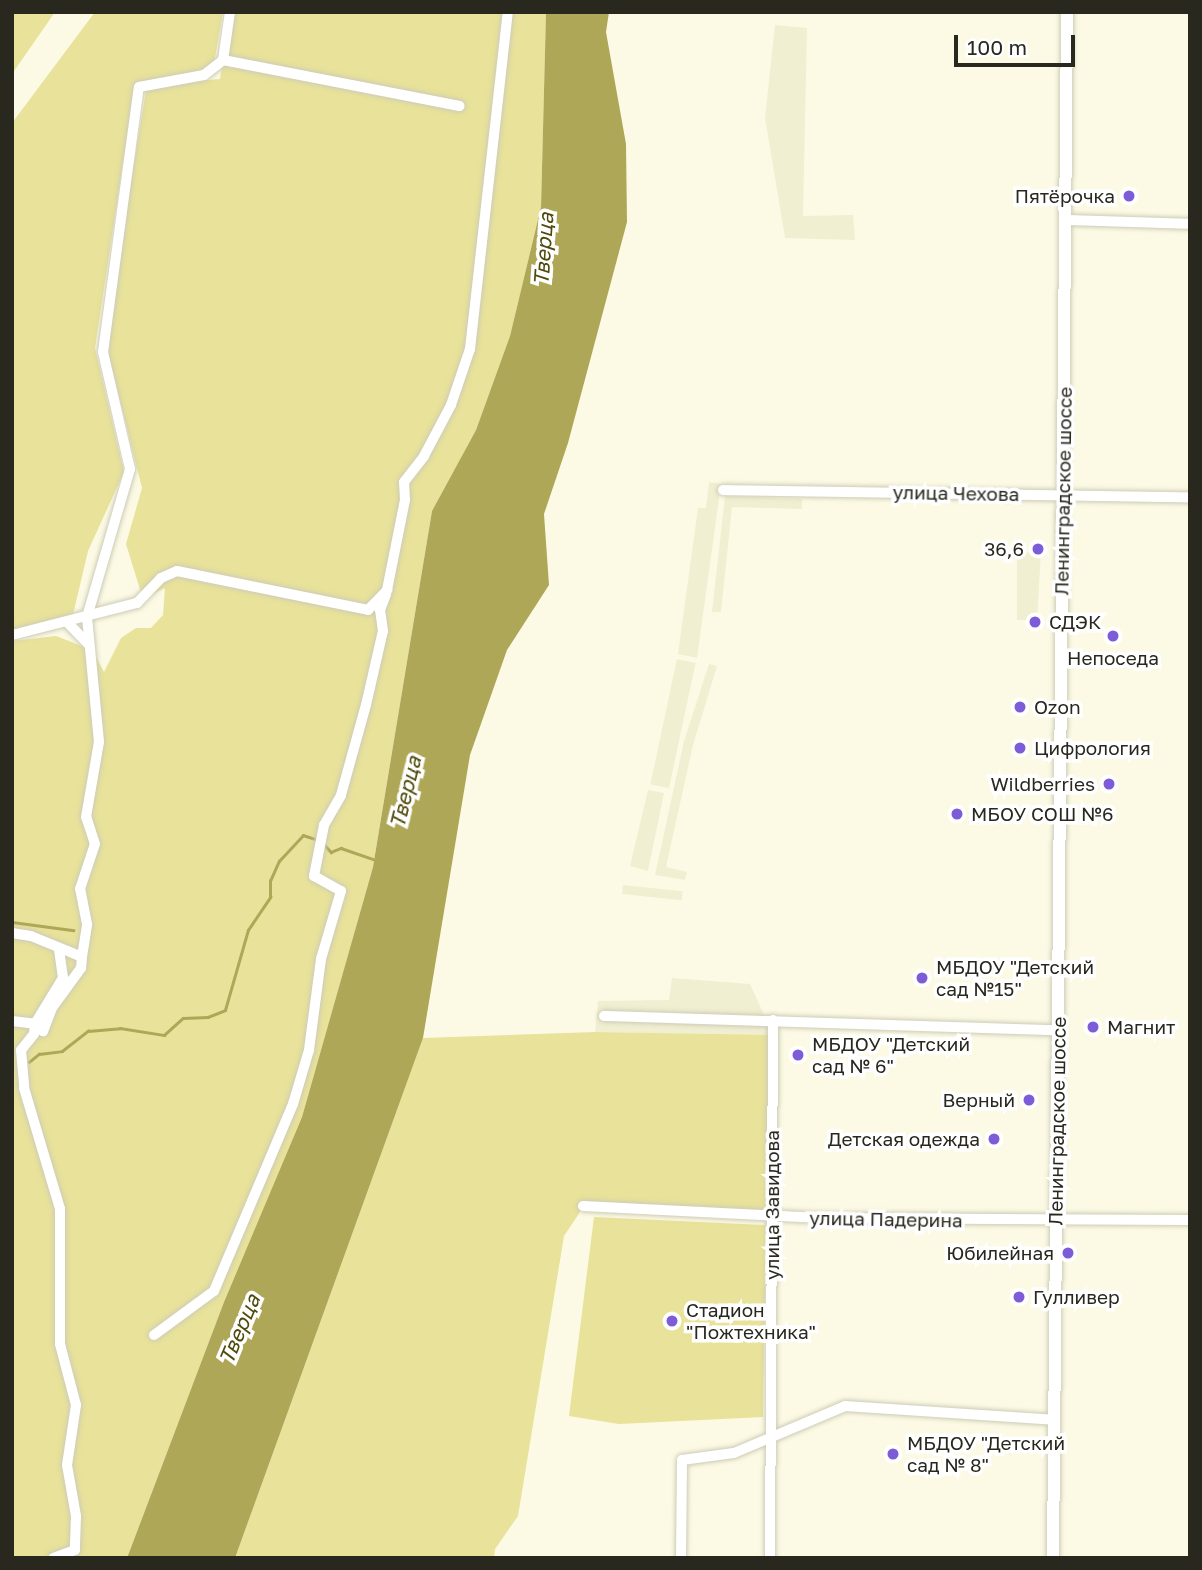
<!DOCTYPE html>
<meta charset="utf-8">
<style>
body{margin:0}
#map{position:relative;width:1202px;height:1570px;overflow:hidden;background:#fcfae4;font-family:"Golos Text",sans-serif}
div>[style]{position:absolute}
.built>*{inset:0;background:#f1efd1;transform-origin:0 0}
.green>*{inset:0;background:#e8e29a}
.water>*{inset:0;background:#aea758}
.stream>*{height:2.5px;margin:-1.25px;padding:0 1.25px;transform-origin:1.25px;border-radius:1.25px;background:#aea758}
.roads{filter:drop-shadow(0 0 2px #cdccb7) drop-shadow(0 0 2px #cdccb7)}
.minor>*{height:10px;margin:-5px;padding:0 5px;transform-origin:5px;border-radius:5px;background:#fff}
.major>*{height:12px;margin:-6px;padding:0 6px;transform-origin:6px;border-radius:6px;background:#fff}
.dots>*{width:19px;height:19px;translate:-50% -50%;box-sizing:border-box;border:4px solid #fff;border-radius:50%}
span{translate:-50% -50%;white-space:nowrap;text-align:center;line-height:1.15;-webkit-text-stroke:7px #fff;paint-order:stroke}
.poi-label{font-size:19px;color:#28281f}
.right{translate:-100% -50%;text-align:right}
.left{translate:0 -50%;text-align:left}
.street-label{font-size:19px;color:#28281f}
.water-label{font-size:21px;color:#4f4a0b;font-style:italic}
.frame{position:absolute;inset:0;border:14px solid #28281f;pointer-events:none}
.scale{position:absolute;left:954px;top:35px;width:121px;height:32px;box-sizing:border-box;border:4px solid #28281f;border-top:0;padding-left:9px;font-size:21px;line-height:24px;white-space:nowrap;color:#28281f;-webkit-text-stroke:5px #fff;paint-order:stroke}
</style>
<div id="map">
<div class="built">
<i style="clip-path:polygon(775px 25px,807px 28px,803px 216px,853px 215px,855px 240px,785px 238px,765px 118px)"></i>
<i style="clip-path:polygon(709px 482px,721px 484px,697px 658px,678px 654px,698px 508px,706px 508px)"></i>
<i style="clip-path:polygon(725px 496px,802px 499px,802px 509px,732px 507px,721px 612px,712px 612px)"></i>
<i style="clip-path:polygon(1017px 552px,1041px 553px,1037px 620px,1017px 620px)"></i>
<i style="left:677px;top:659px;width:19px;height:128px;rotate:12deg"></i>
<i style="clip-path:polygon(709px 664px,717px 666px,693px 745px,666px 867px,687px 872px,685px 880px,655px 875px,684px 741px)"></i>
<i style="clip-path:polygon(648px 790px,664px 793px,648px 871px,630px 866px)"></i>
<i style="left:623px;top:885px;width:60px;height:9px;rotate:6deg"></i>
<i style="clip-path:polygon(672px 978px,750px 984px,773px 1035px,595px 1032px,598px 1001px,669px 1000px)"></i>
</div>
<div class="green">
<i style="clip-path:polygon(12px 12px,55px 12px,12px 74px)"></i>
<i style="clip-path:polygon(95px 12px,223px 12px,213px 69px,135px 83px,95px 348px,124px 472px,88px 551px,72px 619px,12px 630px,12px 123px)"></i>
<i style="clip-path:polygon(231px 12px,546px 12px,541px 207px,510px 336px,476px 430px,432px 511px,373px 867px,302px 1117px,224px 1302px,127px 1558px,12px 1558px,12px 641px,56px 636px,92px 650px,104px 672px,121px 638px,136px 628px,151px 628px,163px 615px,165px 588px,143px 599px,126px 544px,142px 488px,108px 353px,120px 249px,147px 85px,220px 79px)"></i>
<i style="clip-path:polygon(595px 1032px,773px 1035px,772px 1217px,584px 1206px,564px 1236px,518px 1516px,495px 1549px,494px 1558px,235px 1558px,423px 1038px)"></i>
<i style="clip-path:polygon(594px 1217px,766px 1225px,763px 1417px,619px 1424px,569px 1416px)"></i>
</div>
<div class="water">
<i style="clip-path:polygon(546px 12px,609px 12px,606px 32px,626px 144px,627px 222px,568px 443px,544px 514px,549px 585px,507px 650px,470px 755px,423px 1038px,235px 1558px,127px 1558px,224px 1302px,302px 1117px,373px 867px,432px 511px,476px 430px,510px 336px,541px 207px)"></i>
</div>
<div class="stream">
<i style="left:324px;top:844px;width:11px;rotate:49deg"></i>
<i style="left:331px;top:852px;width:11px;rotate:-22deg"></i>
<i style="left:341px;top:848px;width:36px;rotate:19deg"></i>
<i style="left:12px;top:922px;width:62px;rotate:7.5deg"></i>
<i style="left:29px;top:1062px;width:13px;rotate:-39deg"></i>
<i style="left:39px;top:1054px;width:23px;rotate:-7deg"></i>
<i style="left:62px;top:1051px;width:33px;rotate:-38deg"></i>
<i style="left:88px;top:1031px;width:32px;rotate:-5deg"></i>
<i style="left:120px;top:1028px;width:45px;rotate:9deg"></i>
<i style="left:164px;top:1035px;width:25px;rotate:-42deg"></i>
<i style="left:183px;top:1018px;width:25px;rotate:-2deg"></i>
<i style="left:208px;top:1017px;width:18px;rotate:-22deg"></i>
<i style="left:225px;top:1010px;width:83px;rotate:-74deg"></i>
<i style="left:248px;top:930px;width:40px;rotate:-56deg"></i>
<i style="left:270px;top:897px;width:16px;rotate:-90deg"></i>
<i style="left:270px;top:881px;width:22px;rotate:-66deg"></i>
<i style="left:279px;top:861px;width:35px;rotate:-47deg"></i>
<i style="left:303px;top:835px;width:16px;rotate:18deg"></i>
</div>
<div class="roads">
<div class="minor">
<i style="left:223px;top:60px;width:49px;rotate:-81.7deg"></i>
<i style="left:1065px;top:220px;width:125px;rotate:1.8deg"></i>
<i style="left:723px;top:490px;width:467px;rotate:0.9deg"></i>
<i style="left:67px;top:622px;width:32px;rotate:46deg"></i>
<i style="left:12px;top:635px;width:129px;rotate:-14.4deg"></i>
<i style="left:137px;top:603px;width:35px;rotate:-46deg"></i>
<i style="left:161px;top:578px;width:17px;rotate:-24deg"></i>
<i style="left:177px;top:571px;width:195px;rotate:11.5deg"></i>
<i style="left:368px;top:610px;width:28px;rotate:-46deg"></i>
<i style="left:387px;top:590px;width:92px;rotate:-78.7deg"></i>
<i style="left:405px;top:500px;width:18px;rotate:-93deg"></i>
<i style="left:404px;top:482px;width:33px;rotate:-52deg"></i>
<i style="left:424px;top:456px;width:58px;rotate:-62.1deg"></i>
<i style="left:451px;top:405px;width:59px;rotate:-71.3deg"></i>
<i style="left:470px;top:349px;width:339px;rotate:-83.6deg"></i>
<i style="left:12px;top:933px;width:19px;rotate:9deg"></i>
<i style="left:31px;top:936px;width:55px;rotate:22.4deg"></i>
<i style="left:82px;top:957px;width:11px;rotate:95deg"></i>
<i style="left:81px;top:968px;width:49px;rotate:125.9deg"></i>
<i style="left:52px;top:1008px;width:25px;rotate:111deg"></i>
<i style="left:43px;top:1031px;width:11px;rotate:-128deg"></i>
<i style="left:36px;top:1022px;width:52px;rotate:-58.5deg"></i>
<i style="left:63px;top:978px;width:30px;rotate:-98deg"></i>
<i style="left:82px;top:957px;width:33px;rotate:-81deg"></i>
<i style="left:87px;top:924px;width:36px;rotate:-101deg"></i>
<i style="left:80px;top:889px;width:47px;rotate:-71.6deg"></i>
<i style="left:95px;top:844px;width:28px;rotate:-108deg"></i>
<i style="left:86px;top:817px;width:76px;rotate:-80.2deg"></i>
<i style="left:99px;top:742px;width:126px;rotate:-95.5deg"></i>
<i style="left:87px;top:617px;width:154px;rotate:-73.8deg"></i>
<i style="left:130px;top:469px;width:120px;rotate:-103deg"></i>
<i style="left:103px;top:352px;width:267px;rotate:-82.3deg"></i>
<i style="left:139px;top:87px;width:66px;rotate:-10.5deg"></i>
<i style="left:204px;top:75px;width:24px;rotate:-38deg"></i>
<i style="left:223px;top:60px;width:241px;rotate:11deg"></i>
<i style="left:604px;top:1016px;width:454px;rotate:1.8deg"></i>
<i style="left:12px;top:1021px;width:23px;rotate:7deg"></i>
<i style="left:35px;top:1024px;width:10px;rotate:96deg"></i>
<i style="left:34px;top:1034px;width:21px;rotate:129deg"></i>
<i style="left:21px;top:1050px;width:38px;rotate:85deg"></i>
<i style="left:24px;top:1088px;width:126px;rotate:73.4deg"></i>
<i style="left:60px;top:1209px;width:135px;rotate:90deg"></i>
<i style="left:60px;top:1344px;width:63px;rotate:75.3deg"></i>
<i style="left:76px;top:1405px;width:61px;rotate:98.5deg"></i>
<i style="left:67px;top:1465px;width:52px;rotate:80deg"></i>
<i style="left:76px;top:1516px;width:34px;rotate:92deg"></i>
<i style="left:75px;top:1550px;width:23px;rotate:160deg"></i>
<i style="left:583px;top:1206px;width:233px;rotate:2.9deg"></i>
<i style="left:816px;top:1218px;width:374px;rotate:0.3deg"></i>
<i style="left:154px;top:1335px;width:74px;rotate:-36.3deg"></i>
<i style="left:214px;top:1291px;width:203px;rotate:-67.1deg"></i>
<i style="left:293px;top:1104px;width:56px;rotate:-73.5deg"></i>
<i style="left:309px;top:1050px;width:92px;rotate:-82.5deg"></i>
<i style="left:321px;top:959px;width:71px;rotate:-73.6deg"></i>
<i style="left:341px;top:891px;width:31px;rotate:-151deg"></i>
<i style="left:314px;top:876px;width:52px;rotate:-78.9deg"></i>
<i style="left:324px;top:825px;width:34px;rotate:-60deg"></i>
<i style="left:341px;top:795px;width:93px;rotate:-74.5deg"></i>
<i style="left:366px;top:705px;width:76px;rotate:-77.1deg"></i>
<i style="left:383px;top:631px;width:21px;rotate:-98deg"></i>
<i style="left:380px;top:610px;width:17px;rotate:-69deg"></i>
<i style="left:681px;top:1558px;width:98px;rotate:-89.4deg"></i>
<i style="left:682px;top:1460px;width:52px;rotate:-7.7deg"></i>
<i style="left:734px;top:1453px;width:121px;rotate:-22.9deg"></i>
<i style="left:845px;top:1406px;width:209px;rotate:3.8deg"></i>
<i style="left:770px;top:1558px;width:538px;rotate:-89.68deg"></i>
</div>
<div class="major">
<i style="left:1053px;top:1558px;width:1546px;rotate:-89.48deg"></i>
</div>
</div>
<div class="dots">
<i style="left:1129px;top:196px;background:#7d5dd7"></i>
<i style="left:1038px;top:549px;background:#7d5dd7"></i>
<i style="left:1035px;top:622px;background:#7d5dd7"></i>
<i style="left:1113px;top:636px;background:#7d5dd7"></i>
<i style="left:1020px;top:707px;background:#7d5dd7"></i>
<i style="left:1020px;top:748px;background:#7d5dd7"></i>
<i style="left:1109px;top:784px;background:#7d5dd7"></i>
<i style="left:957px;top:814px;background:#7d5dd7"></i>
<i style="left:922px;top:978px;background:#7d5dd7"></i>
<i style="left:1093px;top:1027px;background:#7d5dd7"></i>
<i style="left:798px;top:1055px;background:#7d5dd7"></i>
<i style="left:1029px;top:1100px;background:#7d5dd7"></i>
<i style="left:994px;top:1139px;background:#7d5dd7"></i>
<i style="left:1068px;top:1253px;background:#7d5dd7"></i>
<i style="left:1019px;top:1297px;background:#7d5dd7"></i>
<i style="left:672px;top:1321px;background:#7d5dd7"></i>
<i style="left:893px;top:1454px;background:#7d5dd7"></i>
</div>
<div class="poi-label">
<span class="right" style="left:1115px;top:196px">Пятёрочка</span>
<span class="right" style="left:1024px;top:549px">36,6</span>
<span class="left" style="left:1049px;top:622px">СДЭК</span>
<span style="left:1113px;top:658px">Непоседа</span>
<span class="left" style="left:1034px;top:707px">Ozon</span>
<span class="left" style="left:1034px;top:748px">Цифрология</span>
<span class="right" style="left:1095px;top:784px">Wildberries</span>
<span class="left" style="left:971px;top:814px">МБОУ СОШ №6</span>
<span class="left" style="left:936px;top:978px">МБДОУ "Детский<br>сад №15"</span>
<span class="left" style="left:1107px;top:1027px">Магнит</span>
<span class="left" style="left:812px;top:1055px">МБДОУ "Детский<br>сад № 6"</span>
<span class="right" style="left:1015px;top:1100px">Верный</span>
<span class="right" style="left:980px;top:1139px">Детская одежда</span>
<span class="right" style="left:1054px;top:1253px">Юбилейная</span>
<span class="left" style="left:1033px;top:1297px">Гулливер</span>
<span class="left" style="left:686px;top:1321px">Стадион<br>"Пожтехника"</span>
<span class="left" style="left:907px;top:1454px">МБДОУ "Детский<br>сад № 8"</span>
</div>
<div class="street-label">
<span style="left:1063px;top:491px;rotate:-89deg">Ленинградское шоссе</span>
<span style="left:956px;top:493px;rotate:1deg">улица Чехова</span>
<span style="left:1057px;top:1121px;rotate:-89deg">Ленинградское шоссе</span>
<span style="left:772px;top:1205px;rotate:-90deg">улица Завидова</span>
<span style="left:886px;top:1219px;rotate:1deg">улица Падерина</span>
</div>
<div class="water-label">
<span style="left:543px;top:249px;rotate:-86deg">Тверца</span>
<span style="left:405px;top:792px;rotate:-76deg">Тверца</span>
<span style="left:239px;top:1329px;rotate:-67deg">Тверца</span>
</div>
<div class="frame"></div>
<div class="scale">100 m</div>
</div>
